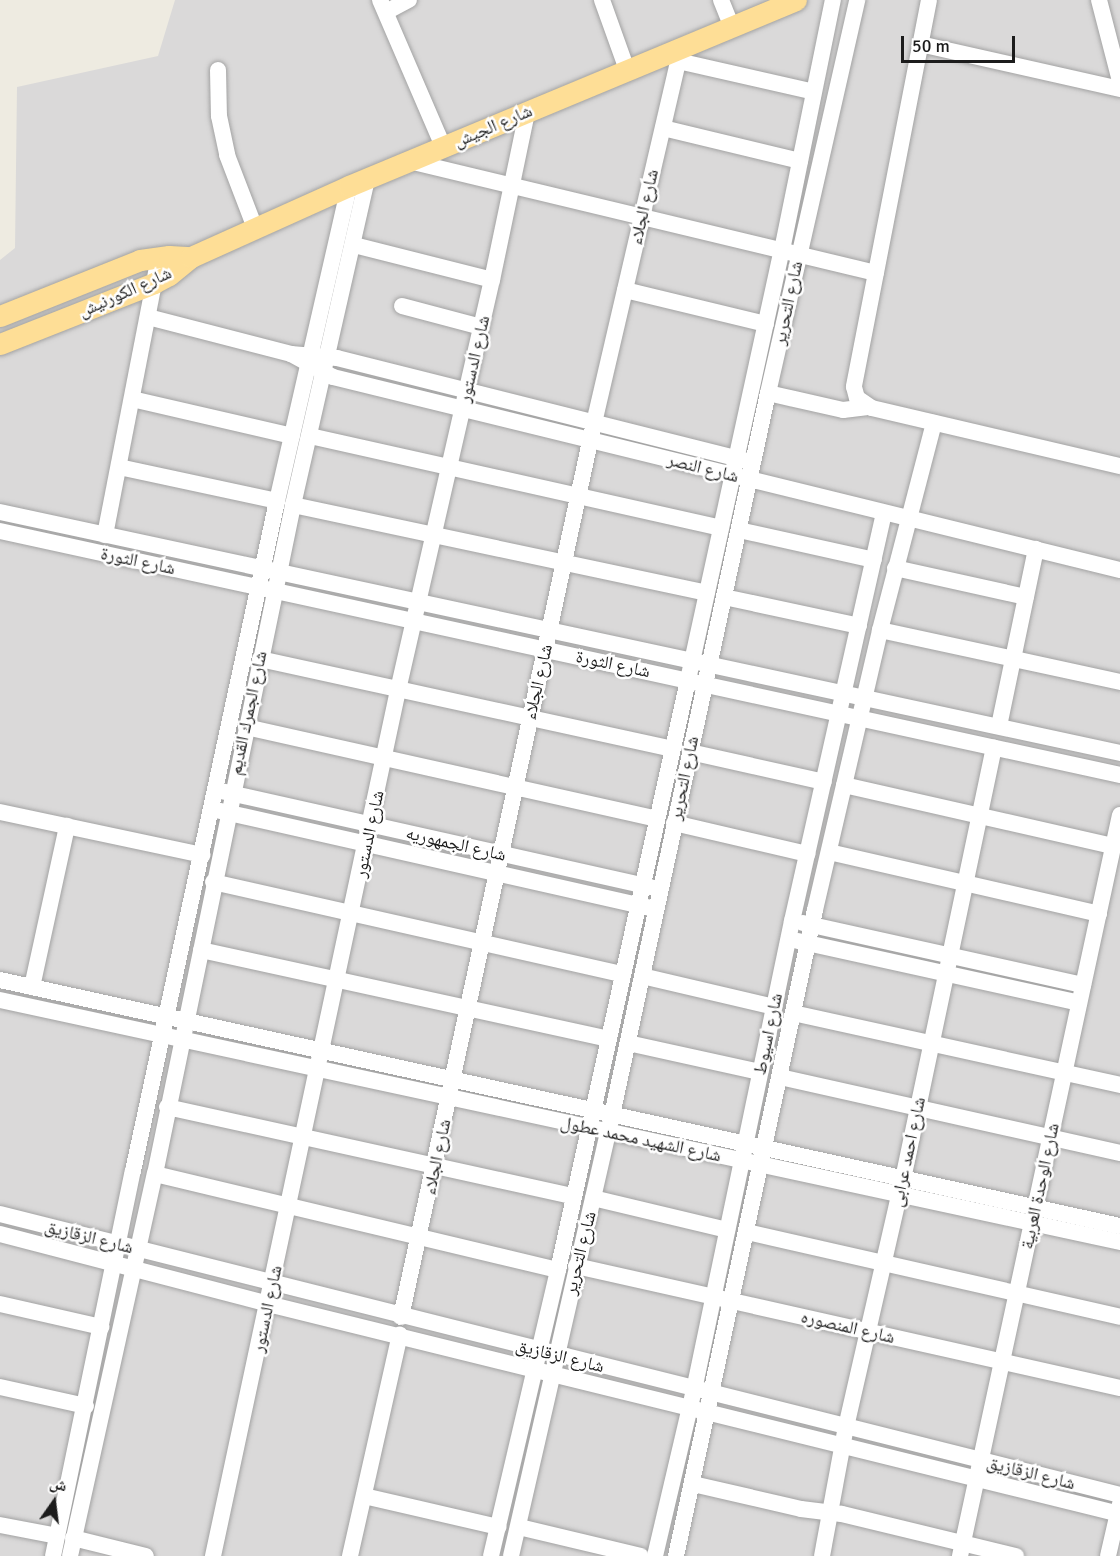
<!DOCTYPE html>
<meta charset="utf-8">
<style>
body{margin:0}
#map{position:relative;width:1120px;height:1556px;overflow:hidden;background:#eeebe1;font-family:Signika,"Noto Naskh Arabic",sans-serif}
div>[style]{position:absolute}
.residential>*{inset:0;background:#dad9d9}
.roads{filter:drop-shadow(0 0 2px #a3a3a3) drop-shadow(0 0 2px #a3a3a3)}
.minor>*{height:16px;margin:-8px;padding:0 8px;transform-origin:8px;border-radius:8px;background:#fff}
.major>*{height:21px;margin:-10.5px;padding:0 10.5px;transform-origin:10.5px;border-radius:10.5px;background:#fede96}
span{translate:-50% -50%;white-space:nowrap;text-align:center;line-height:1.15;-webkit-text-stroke:5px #fff;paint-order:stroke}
.street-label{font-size:18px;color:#1c1c1c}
.north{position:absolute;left:24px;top:1472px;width:60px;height:60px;-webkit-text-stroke:4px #fff;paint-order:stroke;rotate:14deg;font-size:16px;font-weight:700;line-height:24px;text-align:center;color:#1c1c1c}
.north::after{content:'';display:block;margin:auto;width:21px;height:27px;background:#1c1c1c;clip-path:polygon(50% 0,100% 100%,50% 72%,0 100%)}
.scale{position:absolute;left:901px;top:36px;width:114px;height:27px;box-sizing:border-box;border:3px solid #1c1c1c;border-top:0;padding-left:8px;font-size:18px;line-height:21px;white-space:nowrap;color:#1c1c1c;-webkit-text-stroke:4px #fff;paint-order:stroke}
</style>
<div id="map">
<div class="residential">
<i style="clip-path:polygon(175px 0,1120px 0,1120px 1556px,0 1556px,0 260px,15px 248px,17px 87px,158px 56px)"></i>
</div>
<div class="roads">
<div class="minor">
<i style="left:380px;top:0;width:159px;rotate:66.7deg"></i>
<i style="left:602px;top:0;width:74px;rotate:70.3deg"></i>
<i style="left:721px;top:0;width:29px;rotate:68deg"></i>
<i style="left:929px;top:0;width:394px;rotate:101deg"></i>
<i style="left:854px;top:387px;width:11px;rotate:75deg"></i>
<i style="left:857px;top:398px;width:18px;rotate:34deg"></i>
<i style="left:872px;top:408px;width:255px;rotate:13.2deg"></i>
<i style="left:1099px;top:0;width:84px;rotate:75.5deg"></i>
<i style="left:386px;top:12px;width:26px;rotate:-28deg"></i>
<i style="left:920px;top:44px;width:205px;rotate:12.7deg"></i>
<i style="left:678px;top:61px;width:139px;rotate:12.8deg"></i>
<i style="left:218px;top:70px;width:46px;rotate:88.8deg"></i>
<i style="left:219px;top:116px;width:40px;rotate:78deg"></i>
<i style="left:227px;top:155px;width:78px;rotate:69deg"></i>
<i style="left:663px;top:128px;width:141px;rotate:13.5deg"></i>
<i style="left:409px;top:161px;width:480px;rotate:13.5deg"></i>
<i style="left:354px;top:245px;width:142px;rotate:14.2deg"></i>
<i style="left:625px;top:290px;width:145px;rotate:13.6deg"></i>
<i style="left:402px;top:306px;width:82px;rotate:14.9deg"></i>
<i style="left:148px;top:317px;width:148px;rotate:14.5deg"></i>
<i style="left:291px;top:354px;width:46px;rotate:5deg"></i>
<i style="left:337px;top:358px;width:423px;rotate:14.1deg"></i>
<i style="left:291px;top:354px;width:48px;rotate:28.7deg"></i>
<i style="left:333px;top:377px;width:810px;rotate:13.78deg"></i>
<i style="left:768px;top:393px;width:77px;rotate:12.8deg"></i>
<i style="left:843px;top:410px;width:23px;rotate:-7deg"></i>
<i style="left:132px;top:399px;width:164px;rotate:13deg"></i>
<i style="left:310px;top:436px;width:421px;rotate:12.6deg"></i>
<i style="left:119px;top:467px;width:162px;rotate:12.1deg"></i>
<i style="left:293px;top:505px;width:423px;rotate:12deg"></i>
<i style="left:0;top:512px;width:1146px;rotate:12.14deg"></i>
<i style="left:739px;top:530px;width:138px;rotate:12.5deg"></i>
<i style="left:0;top:531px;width:1146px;rotate:12.29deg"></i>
<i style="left:105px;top:535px;width:283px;rotate:-79deg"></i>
<i style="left:895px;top:568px;width:134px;rotate:12.5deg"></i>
<i style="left:724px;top:597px;width:138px;rotate:12.1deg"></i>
<i style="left:880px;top:630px;width:246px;rotate:12.2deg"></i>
<i style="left:260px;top:659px;width:422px;rotate:12.3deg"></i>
<i style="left:999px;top:726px;width:181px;rotate:-78.2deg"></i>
<i style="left:246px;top:727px;width:420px;rotate:12.6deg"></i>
<i style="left:690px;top:752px;width:137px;rotate:12.6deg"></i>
<i style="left:844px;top:785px;width:276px;rotate:12.8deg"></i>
<i style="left:221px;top:791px;width:440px;rotate:12.6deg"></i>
<i style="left:216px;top:810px;width:443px;rotate:12.7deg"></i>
<i style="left:0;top:812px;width:207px;rotate:12deg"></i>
<i style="left:674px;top:823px;width:137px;rotate:13.1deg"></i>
<i style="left:829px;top:852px;width:277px;rotate:12.9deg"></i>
<i style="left:213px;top:882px;width:419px;rotate:12.7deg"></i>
<i style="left:803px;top:923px;width:287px;rotate:12.5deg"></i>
<i style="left:798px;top:941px;width:288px;rotate:12.4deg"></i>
<i style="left:201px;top:950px;width:417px;rotate:12.3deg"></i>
<i style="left:642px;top:976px;width:136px;rotate:13.2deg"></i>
<i style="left:0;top:980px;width:1147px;rotate:12.39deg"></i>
<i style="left:32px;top:987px;width:165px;rotate:-77.7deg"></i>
<i style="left:0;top:1000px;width:1146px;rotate:12.19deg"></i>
<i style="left:793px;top:1013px;width:335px;rotate:12.4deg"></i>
<i style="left:628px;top:1043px;width:135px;rotate:12.4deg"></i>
<i style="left:780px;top:1077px;width:348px;rotate:12.6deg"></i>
<i style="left:167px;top:1107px;width:415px;rotate:12.4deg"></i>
<i style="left:155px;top:1174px;width:414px;rotate:13.4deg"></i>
<i style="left:593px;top:1198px;width:138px;rotate:13.4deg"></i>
<i style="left:0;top:1214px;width:1155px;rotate:14.08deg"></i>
<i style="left:747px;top:1232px;width:383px;rotate:12.8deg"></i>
<i style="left:0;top:1234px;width:277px;rotate:14.6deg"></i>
<i style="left:268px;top:1304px;width:877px;rotate:13.85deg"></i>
<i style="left:576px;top:1266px;width:558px;rotate:12.64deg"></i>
<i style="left:0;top:1304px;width:104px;rotate:12.8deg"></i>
<i style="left:401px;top:1317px;width:915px;rotate:-77.82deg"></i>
<i style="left:594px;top:423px;width:385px;rotate:-76.9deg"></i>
<i style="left:0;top:1387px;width:88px;rotate:12.5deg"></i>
<i style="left:693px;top:1484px;width:111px;rotate:13deg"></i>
<i style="left:801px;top:1509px;width:41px;rotate:7deg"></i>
<i style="left:842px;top:1514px;width:179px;rotate:13.6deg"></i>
<i style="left:364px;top:1496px;width:138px;rotate:13deg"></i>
<i style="left:0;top:1525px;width:58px;rotate:10.9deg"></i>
<i style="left:519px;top:1527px;width:125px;rotate:13.4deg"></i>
<i style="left:73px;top:1538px;width:75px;rotate:13.9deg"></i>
<i style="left:53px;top:1556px;width:393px;rotate:-78.3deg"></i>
<i style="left:133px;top:1171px;width:685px;rotate:-77.87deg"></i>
<i style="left:277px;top:501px;width:323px;rotate:-77.1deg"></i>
<i style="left:70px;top:1556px;width:391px;rotate:-77.5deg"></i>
<i style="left:155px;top:1174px;width:683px;rotate:-78.34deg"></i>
<i style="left:293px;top:505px;width:335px;rotate:-77.2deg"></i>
<i style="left:213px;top:1556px;width:886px;rotate:-77.94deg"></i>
<i style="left:398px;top:690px;width:421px;rotate:-77.1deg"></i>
<i style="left:492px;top:280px;width:172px;rotate:-78.2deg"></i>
<i style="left:350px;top:1556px;width:227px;rotate:-77.3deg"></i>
<i style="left:491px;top:1556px;width:294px;rotate:-76.8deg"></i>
<i style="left:558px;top:1270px;width:604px;rotate:-77.57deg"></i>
<i style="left:688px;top:680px;width:440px;rotate:-77.7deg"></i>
<i style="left:782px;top:250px;width:255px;rotate:-78.5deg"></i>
<i style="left:511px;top:1556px;width:452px;rotate:-77.1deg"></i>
<i style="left:612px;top:1115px;width:739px;rotate:-77.81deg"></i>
<i style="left:768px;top:393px;width:403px;rotate:-77.2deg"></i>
<i style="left:655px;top:1556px;width:171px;rotate:-76.8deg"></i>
<i style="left:694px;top:1390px;width:479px;rotate:-78.2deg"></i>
<i style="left:792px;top:921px;width:418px;rotate:-77.3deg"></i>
<i style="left:676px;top:1556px;width:661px;rotate:-77.86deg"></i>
<i style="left:815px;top:910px;width:287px;rotate:-76.9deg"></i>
<i style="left:880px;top:630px;width:214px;rotate:-75.4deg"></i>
<i style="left:822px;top:1556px;width:131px;rotate:-79.5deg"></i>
<i style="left:846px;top:1427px;width:254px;rotate:-77.1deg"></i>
<i style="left:903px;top:1179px;width:441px;rotate:-78.1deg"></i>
<i style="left:960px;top:1556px;width:758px;rotate:-77.82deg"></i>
<i style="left:1108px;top:1556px;width:53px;rotate:-77deg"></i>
</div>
<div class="major">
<i style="left:0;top:316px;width:151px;rotate:-21.8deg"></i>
<i style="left:140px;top:260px;width:29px;rotate:-8deg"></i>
<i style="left:169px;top:256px;width:22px;rotate:3deg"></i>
<i style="left:0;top:344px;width:166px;rotate:-21.6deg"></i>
<i style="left:154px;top:283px;width:17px;rotate:-28deg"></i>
<i style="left:169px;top:275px;width:28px;rotate:-39deg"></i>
<i style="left:191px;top:257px;width:173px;rotate:-24.2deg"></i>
<i style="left:349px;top:186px;width:484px;rotate:-22.6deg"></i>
</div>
</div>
<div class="street-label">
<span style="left:493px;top:126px;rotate:-23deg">شارع الجيش</span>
<span style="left:644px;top:207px;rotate:-77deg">شارع الجلاء</span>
<span style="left:125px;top:292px;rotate:-24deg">شارع الكورنيش</span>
<span style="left:788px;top:303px;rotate:-78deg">شارع التحرير</span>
<span style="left:474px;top:359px;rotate:-77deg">شارع الدستور</span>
<span style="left:703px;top:468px;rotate:14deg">شارع النصر</span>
<span style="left:138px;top:561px;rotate:12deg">شارع الثورة</span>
<span style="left:613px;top:664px;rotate:12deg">شارع الثورة</span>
<span style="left:538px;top:682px;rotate:-77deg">شارع الجلاء</span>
<span style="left:248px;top:713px;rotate:-78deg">شارع الجمرك القديم</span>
<span style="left:684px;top:778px;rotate:-78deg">شارع التحرير</span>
<span style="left:369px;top:834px;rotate:-78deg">شارع الدستور</span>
<span style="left:456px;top:844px;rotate:13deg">شارع الجمهوريه</span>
<span style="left:768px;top:1034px;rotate:-78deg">شارع اسيوط</span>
<span style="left:641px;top:1139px;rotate:12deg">شارع الشهيد محمد عطول</span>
<span style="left:908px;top:1152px;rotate:-78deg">شارع احمد عرابى</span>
<span style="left:437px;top:1157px;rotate:-78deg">شارع الجلاء</span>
<span style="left:1040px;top:1186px;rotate:-78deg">شارع الوحدة العربية</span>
<span style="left:89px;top:1237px;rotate:14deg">شارع الزقازيق</span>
<span style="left:580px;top:1253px;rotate:-76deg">شارع التحرير</span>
<span style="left:267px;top:1309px;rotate:-78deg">شارع الدستور</span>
<span style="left:848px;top:1327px;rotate:13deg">شارع المنصوره</span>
<span style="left:560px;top:1356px;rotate:14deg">شارع الزقازيق</span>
<span style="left:1031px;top:1473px;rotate:14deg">شارع الزقازيق</span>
</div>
<div class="north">ش</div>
<div class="scale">50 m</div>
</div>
